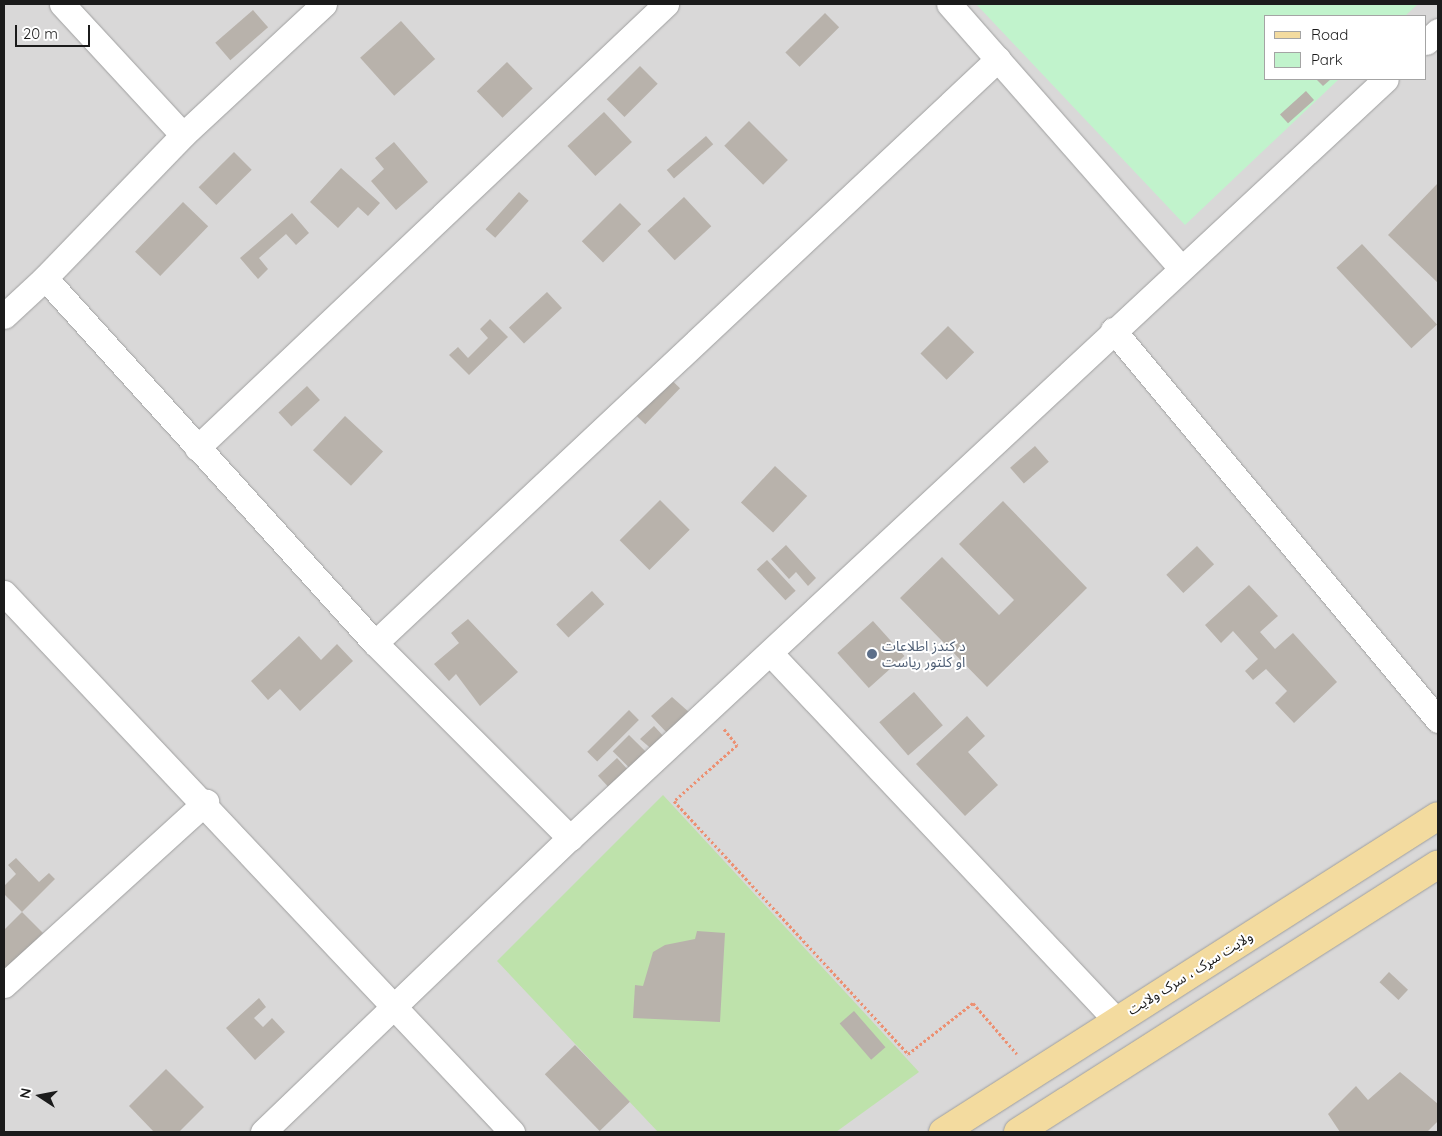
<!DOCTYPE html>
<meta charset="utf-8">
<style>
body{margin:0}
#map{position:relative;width:1442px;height:1136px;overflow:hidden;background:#eceae1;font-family:Quicksand,"Noto Sans Arabic",sans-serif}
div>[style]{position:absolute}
.residential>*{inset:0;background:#d9d8d8}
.grass>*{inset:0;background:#bee2ab}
.park>*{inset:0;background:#c1f3cc}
.building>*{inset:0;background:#b8b2ab;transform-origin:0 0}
.path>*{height:3px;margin-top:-1.5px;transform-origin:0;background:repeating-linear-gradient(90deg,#ec9072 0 2.5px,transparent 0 5px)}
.roads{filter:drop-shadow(0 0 1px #9f9f9f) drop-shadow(0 0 1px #9f9f9f)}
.minor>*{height:25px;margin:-12.5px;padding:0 12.5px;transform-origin:12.5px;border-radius:12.5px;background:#fff}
.major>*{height:28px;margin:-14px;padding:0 14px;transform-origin:14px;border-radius:14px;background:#f3db9f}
.dots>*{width:14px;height:14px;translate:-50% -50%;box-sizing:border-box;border:2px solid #fff;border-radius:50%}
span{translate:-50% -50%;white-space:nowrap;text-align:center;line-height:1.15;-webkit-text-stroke:4px #fff;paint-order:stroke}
.service-label{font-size:14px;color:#4e5e75}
.left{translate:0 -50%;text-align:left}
.street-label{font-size:14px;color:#1b1b1b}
.frame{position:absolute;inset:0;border:5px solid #1b1b1b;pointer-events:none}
.legend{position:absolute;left:1264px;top:15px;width:162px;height:65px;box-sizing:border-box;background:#fff;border:1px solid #a4a4a4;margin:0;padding:6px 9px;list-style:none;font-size:15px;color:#1b1b1b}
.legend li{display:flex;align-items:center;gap:10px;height:25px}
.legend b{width:25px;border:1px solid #a4a4a4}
.north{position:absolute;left:15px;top:1071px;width:50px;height:50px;-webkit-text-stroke:4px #fff;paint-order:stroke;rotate:281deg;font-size:14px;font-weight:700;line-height:20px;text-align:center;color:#1b1b1b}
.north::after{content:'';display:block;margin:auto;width:18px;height:22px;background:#1b1b1b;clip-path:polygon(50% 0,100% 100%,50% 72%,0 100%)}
.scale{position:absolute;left:15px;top:25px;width:75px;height:22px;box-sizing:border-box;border:2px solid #1b1b1b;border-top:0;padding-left:6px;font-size:15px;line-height:18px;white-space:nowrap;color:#1b1b1b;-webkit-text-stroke:4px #fff;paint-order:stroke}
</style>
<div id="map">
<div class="residential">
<i style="clip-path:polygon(evenodd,4px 4px,1438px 4px,1438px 1132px,4px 1132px,4px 4px,1266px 16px,1426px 16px,1426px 79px,1266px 79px,1266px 16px)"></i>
</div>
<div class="grass">
<i style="clip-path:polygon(663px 795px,919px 1072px,836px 1132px,658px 1132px,497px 961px)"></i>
</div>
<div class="park">
<i style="clip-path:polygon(976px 4px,1418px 4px,1405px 16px,1266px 16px,1266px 79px,1339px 79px,1185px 225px)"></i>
</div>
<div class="building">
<i style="left:253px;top:10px;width:23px;height:50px;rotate:49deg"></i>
<i style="left:825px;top:13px;width:20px;height:56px;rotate:45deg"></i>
<i style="left:401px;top:21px;width:51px;height:55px;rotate:48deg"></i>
<i style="left:507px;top:62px;width:37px;height:42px;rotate:46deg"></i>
<i style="left:640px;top:66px;width:25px;height:47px;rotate:45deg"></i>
<i style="clip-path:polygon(1316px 79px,1331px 79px,1323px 86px)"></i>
<i style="left:1306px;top:91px;width:12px;height:35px;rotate:48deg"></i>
<i style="left:604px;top:112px;width:41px;height:50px;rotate:47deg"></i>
<i style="left:749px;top:121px;width:55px;height:35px;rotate:45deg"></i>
<i style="left:706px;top:136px;width:11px;height:52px;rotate:49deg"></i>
<i style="clip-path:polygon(394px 142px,428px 182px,396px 210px,371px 181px,384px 169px,375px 158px)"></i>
<i style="left:234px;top:152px;width:25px;height:50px;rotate:45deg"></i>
<i style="clip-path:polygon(341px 168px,380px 203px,368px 216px,358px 207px,338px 228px,310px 202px)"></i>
<i style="clip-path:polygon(1438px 183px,1438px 283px,1388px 235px)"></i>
<i style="left:519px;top:192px;width:13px;height:50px;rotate:42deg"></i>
<i style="left:684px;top:197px;width:40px;height:50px;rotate:47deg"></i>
<i style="left:183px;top:202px;width:35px;height:69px;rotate:44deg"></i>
<i style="left:620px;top:203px;width:30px;height:54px;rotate:45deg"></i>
<i style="clip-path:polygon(292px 213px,309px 233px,296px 245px,286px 234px,259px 258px,268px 269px,258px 279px,240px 258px)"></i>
<i style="left:1362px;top:244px;width:110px;height:35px;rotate:47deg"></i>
<i style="left:547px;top:292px;width:22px;height:52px;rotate:47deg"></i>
<i style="clip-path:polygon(490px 319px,508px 337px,469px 375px,449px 355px,458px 347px,468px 358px,488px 338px,480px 329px)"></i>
<i style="left:948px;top:326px;width:37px;height:39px;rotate:45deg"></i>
<i style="left:657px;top:366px;width:32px;height:50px;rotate:44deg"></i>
<i style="left:307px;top:386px;width:19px;height:39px;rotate:47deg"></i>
<i style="left:345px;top:416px;width:52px;height:47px;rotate:43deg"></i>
<i style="left:1035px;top:446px;width:21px;height:33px;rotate:49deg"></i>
<i style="left:775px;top:466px;width:44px;height:50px;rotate:43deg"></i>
<i style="left:660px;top:500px;width:42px;height:57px;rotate:45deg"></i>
<i style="clip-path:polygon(1003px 501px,1087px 588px,987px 687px,900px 598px,942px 557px,999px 615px,1014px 600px,959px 544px)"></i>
<i style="clip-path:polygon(786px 545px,816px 578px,808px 586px,796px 572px,789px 579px,771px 559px)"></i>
<i style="left:1197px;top:546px;width:25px;height:42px;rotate:47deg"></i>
<i style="left:767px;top:560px;width:42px;height:14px;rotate:47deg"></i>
<i style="clip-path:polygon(1249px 585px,1278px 616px,1260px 632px,1275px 649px,1293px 633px,1337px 682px,1294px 723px,1275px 703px,1287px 691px,1266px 669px,1253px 680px,1245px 671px,1258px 659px,1233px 631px,1221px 643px,1205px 625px)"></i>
<i style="left:592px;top:591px;width:18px;height:49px;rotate:47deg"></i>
<i style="clip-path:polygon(468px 619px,518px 672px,480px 706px,456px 674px,449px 681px,434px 664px,459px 643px,451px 633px)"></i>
<i style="left:873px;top:621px;width:47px;height:48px;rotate:48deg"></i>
<i style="clip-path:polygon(299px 636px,321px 660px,337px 644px,353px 661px,300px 711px,280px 689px,268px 700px,251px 681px)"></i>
<i style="left:914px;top:692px;width:44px;height:46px;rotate:49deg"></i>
<i style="clip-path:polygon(672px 697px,690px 713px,669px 735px,651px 716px)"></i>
<i style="left:629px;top:710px;width:14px;height:59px;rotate:45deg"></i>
<i style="clip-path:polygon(967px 716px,985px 736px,968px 752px,998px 785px,965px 816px,916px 764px)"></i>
<i style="clip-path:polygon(654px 726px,667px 740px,655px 752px,640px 739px)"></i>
<i style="left:629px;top:735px;width:27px;height:23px;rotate:45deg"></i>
<i style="left:617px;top:758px;width:19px;height:26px;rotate:47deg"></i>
<i style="clip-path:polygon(16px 858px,39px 882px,49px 873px,55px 879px,22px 912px,4px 894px,4px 886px,16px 874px,8px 865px)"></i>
<i style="clip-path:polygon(22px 912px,43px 933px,4px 972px,4px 930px)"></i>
<i style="clip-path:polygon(697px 931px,725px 933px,720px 1022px,633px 1018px,635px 985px,643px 986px,653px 952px,665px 945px,695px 939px)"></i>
<i style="left:1389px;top:972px;width:26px;height:14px;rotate:43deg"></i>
<i style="clip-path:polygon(259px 998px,266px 1007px,254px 1018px,263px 1027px,272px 1018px,285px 1032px,255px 1060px,226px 1028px)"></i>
<i style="left:854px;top:1011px;width:48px;height:19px;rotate:49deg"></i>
<i style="left:575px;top:1045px;width:79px;height:42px;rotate:46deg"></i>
<i style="clip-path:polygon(166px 1069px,204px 1107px,179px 1132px,154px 1132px,129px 1106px)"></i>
<i style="clip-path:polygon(1400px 1072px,1438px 1104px,1438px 1121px,1427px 1132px,1340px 1132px,1328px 1114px,1356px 1086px,1368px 1100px)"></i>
</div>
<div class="path">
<i style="left:724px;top:729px;width:21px;rotate:51deg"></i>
<i style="left:737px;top:745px;width:84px;rotate:138.4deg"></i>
<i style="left:674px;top:801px;width:345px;rotate:47.2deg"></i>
<i style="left:908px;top:1054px;width:83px;rotate:-38.1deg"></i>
<i style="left:973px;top:1003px;width:67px;rotate:49.2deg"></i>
</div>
<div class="roads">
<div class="minor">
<i style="left:62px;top:4px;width:178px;rotate:47.3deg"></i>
<i style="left:324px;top:4px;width:192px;rotate:137.1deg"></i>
<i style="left:183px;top:135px;width:199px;rotate:134deg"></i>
<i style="left:45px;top:278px;width:492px;rotate:47.9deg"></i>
<i style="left:375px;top:643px;width:276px;rotate:45deg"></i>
<i style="left:949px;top:4px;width:350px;rotate:48.7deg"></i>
<i style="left:1426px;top:42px;width:16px;rotate:-43deg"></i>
<i style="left:4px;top:316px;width:56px;rotate:-42.8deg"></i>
<i style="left:1113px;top:330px;width:508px;rotate:50.19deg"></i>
<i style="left:197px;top:448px;width:646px;rotate:-43.43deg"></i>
<i style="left:4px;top:593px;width:741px;rotate:46.7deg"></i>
<i style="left:375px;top:643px;width:854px;rotate:-43.15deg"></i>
<i style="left:772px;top:655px;width:502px;rotate:46.7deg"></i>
<i style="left:4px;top:985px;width:273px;rotate:-42.2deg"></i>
<i style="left:263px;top:1132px;width:425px;rotate:-43.8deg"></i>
<i style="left:570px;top:838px;width:1114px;rotate:-42.93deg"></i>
</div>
<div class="major">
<i style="left:943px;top:1132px;width:587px;rotate:-32.55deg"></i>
<i style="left:1018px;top:1132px;width:498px;rotate:-32.5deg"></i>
</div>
</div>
<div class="dots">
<i style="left:872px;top:654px;background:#5c6f8a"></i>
</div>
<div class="service-label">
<span class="left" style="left:882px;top:654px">د کندز اطلاعات<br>او کلتور ریاست</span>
</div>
<div class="street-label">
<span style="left:1190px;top:973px;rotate:-32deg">ولایت سړک ، سرک ولایت</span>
</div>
<div class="frame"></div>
<ul class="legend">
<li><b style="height:6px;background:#f3db9f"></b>Road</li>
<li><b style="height:14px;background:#c1f3cc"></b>Park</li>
</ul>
<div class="north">N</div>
<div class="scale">20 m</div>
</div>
